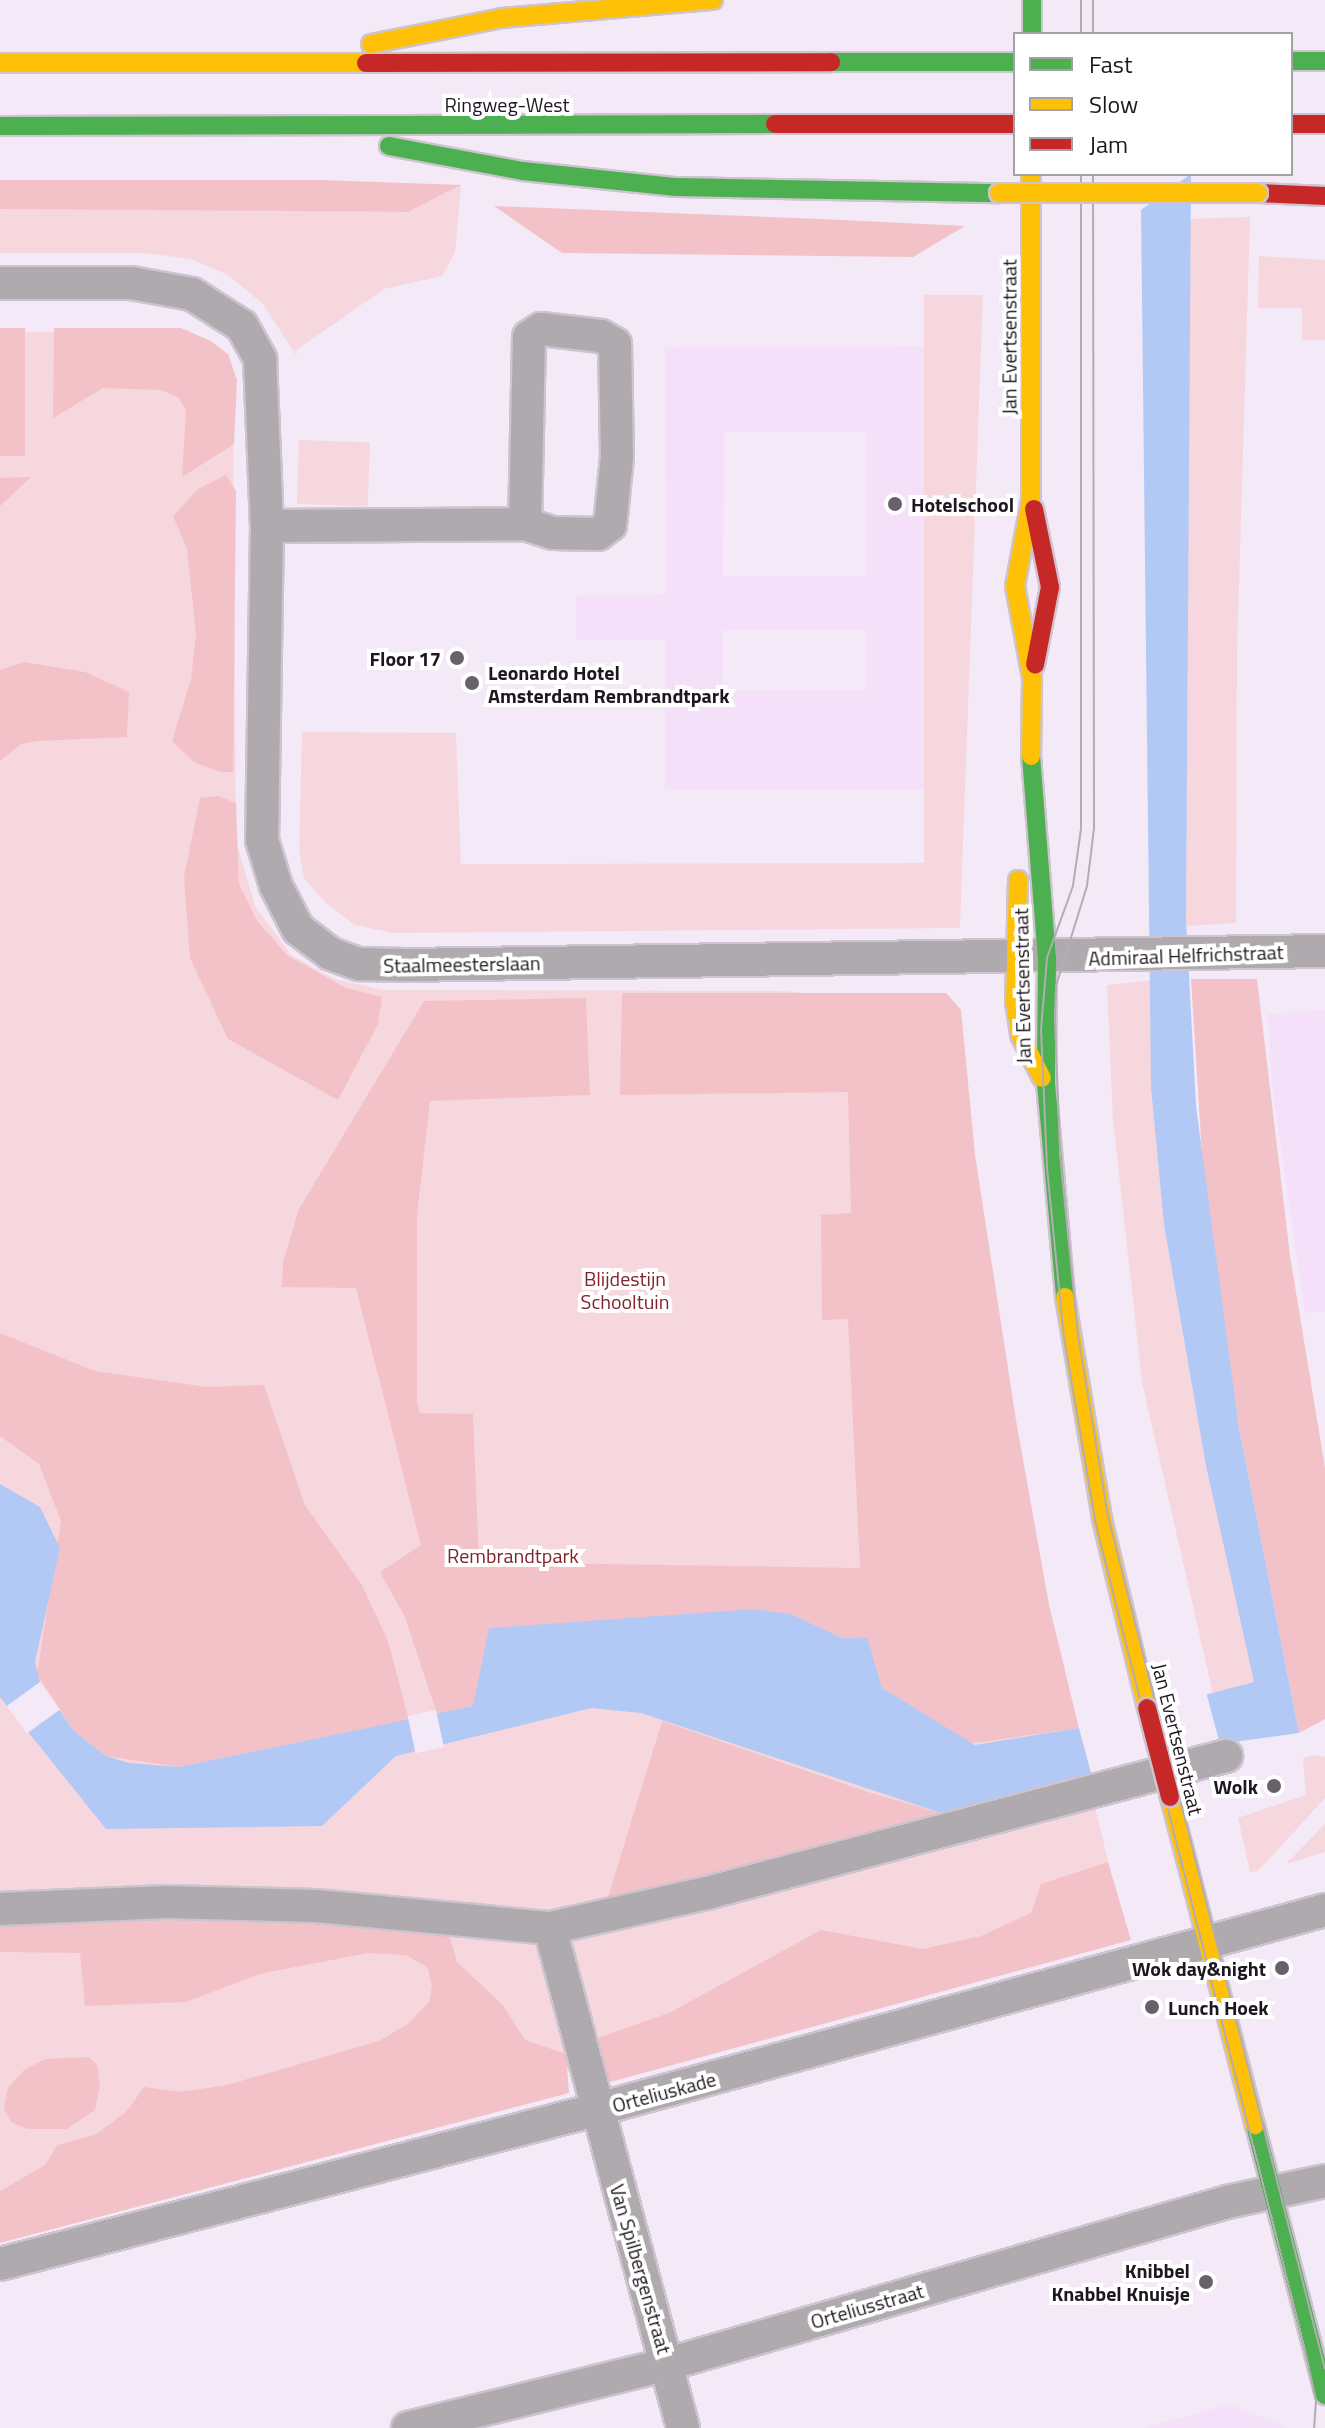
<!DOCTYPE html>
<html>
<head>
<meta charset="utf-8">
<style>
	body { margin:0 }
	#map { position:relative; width:1325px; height:2428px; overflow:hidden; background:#f4e9f7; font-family:"Titillium Web",sans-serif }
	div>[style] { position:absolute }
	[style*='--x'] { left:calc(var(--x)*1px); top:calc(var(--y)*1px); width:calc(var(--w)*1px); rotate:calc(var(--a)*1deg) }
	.built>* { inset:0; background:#f4e0f9 }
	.green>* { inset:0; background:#f6d7dd; transform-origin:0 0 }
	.forest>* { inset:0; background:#f3c2c8; transform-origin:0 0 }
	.water>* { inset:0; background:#b2c9f6 }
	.pier>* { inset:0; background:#f4e9f7; transform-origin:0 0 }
	.roads { filter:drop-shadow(2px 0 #cdc4cf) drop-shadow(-2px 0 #cdc4cf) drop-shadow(0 2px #cdc4cf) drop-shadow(0 -2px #cdc4cf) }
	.street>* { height:32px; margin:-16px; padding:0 16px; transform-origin:16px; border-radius:16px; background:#afaaae }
	.fast>* { height:18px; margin:-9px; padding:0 9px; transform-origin:9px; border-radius:9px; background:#4caf50 }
	.slow>* { height:18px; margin:-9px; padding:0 9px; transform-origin:9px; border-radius:9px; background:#ffc107 }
	.jam>* { height:18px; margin:-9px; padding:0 9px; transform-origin:9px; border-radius:9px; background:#c62828 }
	.tram>* { height:2px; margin:-1px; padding:0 1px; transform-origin:1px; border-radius:1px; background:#b3adb2 }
	.bridges { filter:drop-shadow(2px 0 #cdc4cf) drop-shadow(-2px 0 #cdc4cf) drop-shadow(0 2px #cdc4cf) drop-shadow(0 -2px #cdc4cf) }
	.slow-bridge>* { height:18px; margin:-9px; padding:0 9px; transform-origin:9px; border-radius:9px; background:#ffc107 }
	.jam-bridge>* { height:18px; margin:-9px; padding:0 9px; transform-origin:9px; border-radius:9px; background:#c62828 }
	.dots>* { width:22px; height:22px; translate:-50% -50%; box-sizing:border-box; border:4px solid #fff; border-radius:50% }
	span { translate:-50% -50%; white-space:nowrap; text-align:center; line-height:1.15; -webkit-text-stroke:8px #fff; paint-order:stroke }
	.street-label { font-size:20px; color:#1e1720 }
	.poi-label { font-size:20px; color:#1e1720; font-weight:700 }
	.left { translate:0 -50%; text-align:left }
	.right { translate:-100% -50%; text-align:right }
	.park-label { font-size:20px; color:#7f242a }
	.legend { position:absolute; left:1013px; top:32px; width:280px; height:144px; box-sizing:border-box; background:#fff; border:2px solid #a5a2a6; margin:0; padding:10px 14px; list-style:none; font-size:24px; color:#1e1720 }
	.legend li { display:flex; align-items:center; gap:16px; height:40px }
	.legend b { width:40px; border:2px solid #a5a2a6 }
</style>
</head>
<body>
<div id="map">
	<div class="built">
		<i style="clip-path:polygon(evenodd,924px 347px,925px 789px,665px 789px,665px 640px,576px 640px,576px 596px,666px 595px,665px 348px,924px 347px,724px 432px,866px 432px,866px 576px,723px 576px,724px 432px,924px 347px,723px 630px,866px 630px,866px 690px,723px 691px,723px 630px)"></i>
		<i style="clip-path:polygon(1325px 1010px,1325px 1311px,1305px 1313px,1272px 1085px,1268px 1014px)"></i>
		<i style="clip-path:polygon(1230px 2404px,1288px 2428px,1145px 2428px)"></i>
	</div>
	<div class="green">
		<i style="clip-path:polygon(461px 185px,455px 253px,442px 276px,384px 289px,295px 351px,298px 358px,263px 304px,228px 275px,191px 259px,144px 253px,0 253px,0 209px,408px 212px)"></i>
		<i style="clip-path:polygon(1250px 217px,1237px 652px,1236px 923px,1186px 926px,1190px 219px)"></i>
		<i style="clip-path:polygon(1259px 256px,1325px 260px,1325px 340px,1302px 340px,1302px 308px,1258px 308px)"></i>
		<i style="clip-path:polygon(924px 295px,983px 295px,960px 928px,394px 933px,355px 925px,326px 903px,304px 878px,299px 851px,302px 732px,456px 733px,461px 864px,924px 863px)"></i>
		<i style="clip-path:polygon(0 332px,181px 332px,233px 399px,236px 841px,255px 906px,291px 955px,334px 979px,384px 990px,782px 991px,959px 1007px,986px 1257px,1028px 1531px,1127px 1939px,819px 2005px,0 2220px)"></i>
		<i style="left:299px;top:440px;width:71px;height:64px;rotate:2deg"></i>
		<i style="clip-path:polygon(1153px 980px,1151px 1088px,1164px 1225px,1206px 1466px,1255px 1682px,1213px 1694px,1142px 1382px,1113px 1120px,1107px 985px)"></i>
		<i style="clip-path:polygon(1316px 1755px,1325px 1757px,1325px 1798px,1258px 1871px,1250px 1872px,1238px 1818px,1306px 1795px,1303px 1758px)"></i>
		<i style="clip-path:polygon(1325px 1824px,1325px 1852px,1286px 1864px)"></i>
	</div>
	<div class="forest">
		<i style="clip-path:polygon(0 180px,321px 180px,461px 185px,408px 212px,0 209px)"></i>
		<i style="clip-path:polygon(494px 206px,821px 219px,965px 226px,913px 257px,562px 253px)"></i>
		<i style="left:0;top:328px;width:25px;height:128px"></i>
		<i style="clip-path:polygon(54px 328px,181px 328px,211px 341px,228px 354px,237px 380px,234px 444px,182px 477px,186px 411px,179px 398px,161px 390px,103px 388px,53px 418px)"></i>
		<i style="clip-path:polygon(226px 475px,236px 491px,233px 772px,220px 772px,194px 762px,172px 741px,191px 679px,196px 635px,187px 549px,173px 516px,198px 489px)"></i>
		<i style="clip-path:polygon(31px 477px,0 506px,0 478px)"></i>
		<i style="clip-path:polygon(24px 662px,85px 672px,129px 692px,127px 737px,38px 741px,21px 744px,0 761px,0 670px)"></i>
		<i style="clip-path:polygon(218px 796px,236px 803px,239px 884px,257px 921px,288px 956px,346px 988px,382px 997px,378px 1024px,338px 1100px,228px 1039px,190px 958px,184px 877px,200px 798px)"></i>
		<i style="clip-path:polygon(1191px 979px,1257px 979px,1290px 1256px,1325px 1468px,1325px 1719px,1299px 1733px,1239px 1428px,1204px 1185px)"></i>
		<i style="clip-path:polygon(622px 993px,946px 993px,961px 1010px,975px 1155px,1016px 1420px,1049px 1605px,1079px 1728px,967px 1744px,882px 1688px,866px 1637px,842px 1638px,791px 1614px,755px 1609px,716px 1613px,476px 1701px,473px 1706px,437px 1714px,405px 1617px,380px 1572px,421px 1545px,356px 1288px,282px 1287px,283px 1262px,299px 1209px,424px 1001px,586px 998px,590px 1095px,430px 1101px,417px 1215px,417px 1404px,420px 1413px,473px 1414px,479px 1562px,860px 1568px,848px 1319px,822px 1320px,821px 1215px,851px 1213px,848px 1092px,620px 1095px)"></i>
		<i style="clip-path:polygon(0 1333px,95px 1371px,207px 1387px,264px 1385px,305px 1505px,362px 1585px,388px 1641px,409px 1720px,179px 1767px,106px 1756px,74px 1731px,37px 1674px,61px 1521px,39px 1464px,0 1436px)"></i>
		<i style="clip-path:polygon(662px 1721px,868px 1792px,947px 1815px,606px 1904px)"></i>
		<i style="clip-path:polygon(1108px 1862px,1131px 1940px,592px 2087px,583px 2043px,669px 2013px,821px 1930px,923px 1949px,981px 1936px,1031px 1913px,1041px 1884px)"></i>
		<i style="clip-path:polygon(289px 1916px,449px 1934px,457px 1962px,503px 2005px,525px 2040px,566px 2054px,569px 2093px,0 2243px,0 2191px,45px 2165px,57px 2145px,95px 2135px,127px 2111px,144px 2087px,179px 2092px,227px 2085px,379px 2041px,408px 2024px,429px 2002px,432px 1986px,428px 1968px,406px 1955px,368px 1953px,259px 1974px,186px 2002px,85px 2006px,80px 1953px,0 1952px,0 1921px)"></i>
		<i style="clip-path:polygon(89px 2057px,97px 2065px,100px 2085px,95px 2110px,67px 2129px,27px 2129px,11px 2122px,4px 2108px,8px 2088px,24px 2070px,45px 2059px)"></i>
	</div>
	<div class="water">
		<i style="clip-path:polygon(1191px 174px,1186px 920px,1196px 1106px,1239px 1428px,1299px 1733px,1234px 1742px,947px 1815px,641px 1713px,591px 1708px,396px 1756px,322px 1826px,106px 1829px,0 1697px,0 1484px,40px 1507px,60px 1548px,35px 1662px,40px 1682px,74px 1731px,106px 1756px,129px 1763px,179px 1767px,473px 1706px,489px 1628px,755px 1609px,791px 1614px,842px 1638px,867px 1637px,882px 1688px,975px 1745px,1079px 1728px,1254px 1682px,1206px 1466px,1164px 1225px,1151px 1088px,1141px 210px)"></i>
	</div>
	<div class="pier">
		<i style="left:1150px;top:0;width:46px;height:34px"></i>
		<i style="left:40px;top:1682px;width:34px;height:41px;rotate:54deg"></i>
		<i style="left:1206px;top:1692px;width:59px;height:132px;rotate:75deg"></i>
		<i style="left:436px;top:1710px;width:38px;height:29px;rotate:78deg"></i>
	</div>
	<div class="roads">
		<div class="street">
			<i style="--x:0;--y:283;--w:131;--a:0"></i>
			<i style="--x:131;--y:283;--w:62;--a:10.2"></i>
			<i style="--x:192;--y:294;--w:59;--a:32.6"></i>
			<i style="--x:242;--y:326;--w:38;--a:61"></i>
			<i style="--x:260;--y:359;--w:167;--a:87.6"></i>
			<i style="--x:267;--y:526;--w:314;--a:90.9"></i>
			<i style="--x:262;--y:840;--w:48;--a:73.1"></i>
			<i style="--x:276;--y:886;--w:48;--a:62.9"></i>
			<i style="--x:298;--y:929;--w:41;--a:37.1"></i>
			<i style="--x:331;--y:954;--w:30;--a:20"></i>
			<i style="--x:359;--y:964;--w:46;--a:1.2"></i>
			<i style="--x:405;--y:965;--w:920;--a:-0.87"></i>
			<i style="--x:267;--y:526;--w:258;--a:-0.4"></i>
			<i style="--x:525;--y:524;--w:28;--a:18"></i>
			<i style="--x:552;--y:533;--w:46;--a:1.2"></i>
			<i style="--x:598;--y:534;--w:15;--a:-37"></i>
			<i style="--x:610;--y:525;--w:68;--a:-84.1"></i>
			<i style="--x:617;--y:457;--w:113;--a:-91"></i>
			<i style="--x:615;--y:344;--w:16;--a:-150"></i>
			<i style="--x:601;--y:336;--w:60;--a:-173.3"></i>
			<i style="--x:541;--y:329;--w:14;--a:146"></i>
			<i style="--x:529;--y:337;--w:187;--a:91.2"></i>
			<i style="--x:0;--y:1909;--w:167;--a:-2.4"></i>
			<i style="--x:167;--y:1902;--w:149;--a:1.5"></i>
			<i style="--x:316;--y:1906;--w:235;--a:5.4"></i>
			<i style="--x:550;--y:1928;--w:161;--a:-12.6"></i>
			<i style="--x:707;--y:1893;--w:537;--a:-14.79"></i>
			<i style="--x:550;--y:1928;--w:517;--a:75.1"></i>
			<i style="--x:0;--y:2264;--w:615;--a:-14.51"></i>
			<i style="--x:595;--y:2110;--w:757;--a:-15.32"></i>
			<i style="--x:408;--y:2428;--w:268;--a:-13.8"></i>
			<i style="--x:668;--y:2364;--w:582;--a:-16.16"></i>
			<i style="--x:1227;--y:2202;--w:100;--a:-12.1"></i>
		</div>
		<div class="fast">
			<i style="--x:1032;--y:0;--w:34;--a:90"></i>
			<i style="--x:1291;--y:61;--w:34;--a:0"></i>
			<i style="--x:831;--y:62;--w:184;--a:0"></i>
			<i style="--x:0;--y:126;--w:775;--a:-0.15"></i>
			<i style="--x:389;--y:146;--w:136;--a:10.6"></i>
			<i style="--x:523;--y:171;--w:154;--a:6"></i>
			<i style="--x:676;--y:187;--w:323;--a:1.1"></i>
			<i style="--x:1031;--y:756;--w:203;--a:85.5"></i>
			<i style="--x:1047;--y:958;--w:125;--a:90.5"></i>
			<i style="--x:1046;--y:1083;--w:215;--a:84.9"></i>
			<i style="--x:1255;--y:2125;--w:279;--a:75.5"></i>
		</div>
		<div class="slow">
			<i style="--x:371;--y:44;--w:134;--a:-11.2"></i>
			<i style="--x:502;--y:18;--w:212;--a:-4.9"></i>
			<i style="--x:0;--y:63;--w:366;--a:0"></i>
			<i style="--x:1031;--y:174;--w:326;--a:90"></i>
			<i style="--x:1031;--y:500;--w:87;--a:100.5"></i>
			<i style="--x:1015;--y:586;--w:94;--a:79.5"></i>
			<i style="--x:1032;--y:678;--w:78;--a:90.7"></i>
			<i style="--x:1018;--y:880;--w:122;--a:91.4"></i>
			<i style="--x:1015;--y:1002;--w:33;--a:81"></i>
			<i style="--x:1020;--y:1035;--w:48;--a:62.9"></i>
			<i style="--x:1065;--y:1297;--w:225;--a:80.5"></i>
			<i style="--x:1102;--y:1519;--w:194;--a:76.6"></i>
			<i style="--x:1170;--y:1797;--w:339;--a:75.5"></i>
		</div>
		<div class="jam">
			<i style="--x:366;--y:63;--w:465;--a:-0.1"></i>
			<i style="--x:775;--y:124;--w:240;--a:0"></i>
			<i style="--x:1291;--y:124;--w:34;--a:0"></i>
			<i style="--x:1258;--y:193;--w:67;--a:2.6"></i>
			<i style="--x:1034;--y:509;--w:80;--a:78.4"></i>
			<i style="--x:1050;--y:587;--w:79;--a:100.9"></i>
		</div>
	</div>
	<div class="tram">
		<i style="--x:1081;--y:0;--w:34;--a:90"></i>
		<i style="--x:1093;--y:0;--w:34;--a:90"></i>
		<i style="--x:1081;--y:174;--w:655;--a:90"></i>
		<i style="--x:1081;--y:829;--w:58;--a:98"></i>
		<i style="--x:1073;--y:886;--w:77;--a:109.9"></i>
		<i style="--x:1047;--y:958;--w:71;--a:94.8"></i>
		<i style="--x:1041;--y:1029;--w:139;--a:87.5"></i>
		<i style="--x:1047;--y:1168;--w:171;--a:84.3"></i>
		<i style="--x:1064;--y:1338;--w:190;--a:80.3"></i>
		<i style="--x:1096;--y:1525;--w:851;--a:75.78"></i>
		<i style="--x:1305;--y:2350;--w:52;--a:77.8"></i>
		<i style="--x:1316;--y:2401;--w:27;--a:94"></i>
		<i style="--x:1093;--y:174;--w:654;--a:89.91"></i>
		<i style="--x:1094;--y:828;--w:58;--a:96.9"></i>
		<i style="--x:1087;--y:886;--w:105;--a:107.2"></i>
		<i style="--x:1056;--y:986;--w:35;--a:92"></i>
		<i style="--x:1055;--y:1021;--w:133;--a:87.8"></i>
		<i style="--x:1060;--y:1154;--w:182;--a:84.3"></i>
		<i style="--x:1078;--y:1335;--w:183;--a:80.6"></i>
		<i style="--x:1108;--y:1516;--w:880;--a:75.73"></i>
	</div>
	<div class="bridges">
		<div class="slow-bridge">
			<i style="--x:999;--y:193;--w:259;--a:0"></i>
		</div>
		<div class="jam-bridge">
			<i style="--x:1147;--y:1708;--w:92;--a:75.5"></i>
		</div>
	</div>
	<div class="dots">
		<i style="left:895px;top:504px;background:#69606b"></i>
		<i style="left:457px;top:658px;background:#69606b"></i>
		<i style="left:472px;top:683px;background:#69606b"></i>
		<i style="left:1274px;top:1786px;background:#69606b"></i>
		<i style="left:1282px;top:1968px;background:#69606b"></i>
		<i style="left:1152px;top:2007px;background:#69606b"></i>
		<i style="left:1206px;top:2282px;background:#69606b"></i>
	</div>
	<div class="street-label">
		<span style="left:507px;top:104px">Ringweg-West</span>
		<span style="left:1009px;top:337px;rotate:-90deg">Jan Evertsenstraat</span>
		<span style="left:1186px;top:955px;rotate:-2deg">Admiraal Helfrichstraat</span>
		<span style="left:462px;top:964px;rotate:-1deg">Staalmeesterslaan</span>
		<span style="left:1022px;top:986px;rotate:-91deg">Jan Evertsenstraat</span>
		<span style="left:1178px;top:1739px;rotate:76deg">Jan Evertsenstraat</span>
		<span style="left:664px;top:2092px;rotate:-15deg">Orteliuskade</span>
		<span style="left:641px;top:2269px;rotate:74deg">Van Spilbergenstraat</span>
		<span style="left:867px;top:2306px;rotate:-16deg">Orteliusstraat</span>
	</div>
	<div class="poi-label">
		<span class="left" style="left:911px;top:504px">Hotelschool</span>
		<span class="right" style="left:441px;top:658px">Floor 17</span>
		<span class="left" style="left:488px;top:684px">Leonardo Hotel<br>Amsterdam Rembrandtpark</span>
		<span class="right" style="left:1258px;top:1786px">Wolk</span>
		<span class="right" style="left:1266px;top:1968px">Wok day&amp;night</span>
		<span class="left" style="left:1168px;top:2007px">Lunch Hoek</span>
		<span class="right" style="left:1190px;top:2282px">Knibbel<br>Knabbel Knuisje</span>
	</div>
	<div class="park-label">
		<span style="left:625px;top:1290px">Blijdestijn<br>Schooltuin</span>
		<span style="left:513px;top:1555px">Rembrandtpark</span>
	</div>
	<ul class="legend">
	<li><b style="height:10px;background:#4caf50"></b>Fast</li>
	<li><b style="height:10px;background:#ffc107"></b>Slow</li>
	<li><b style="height:10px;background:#c62828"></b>Jam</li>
	</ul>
</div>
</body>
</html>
